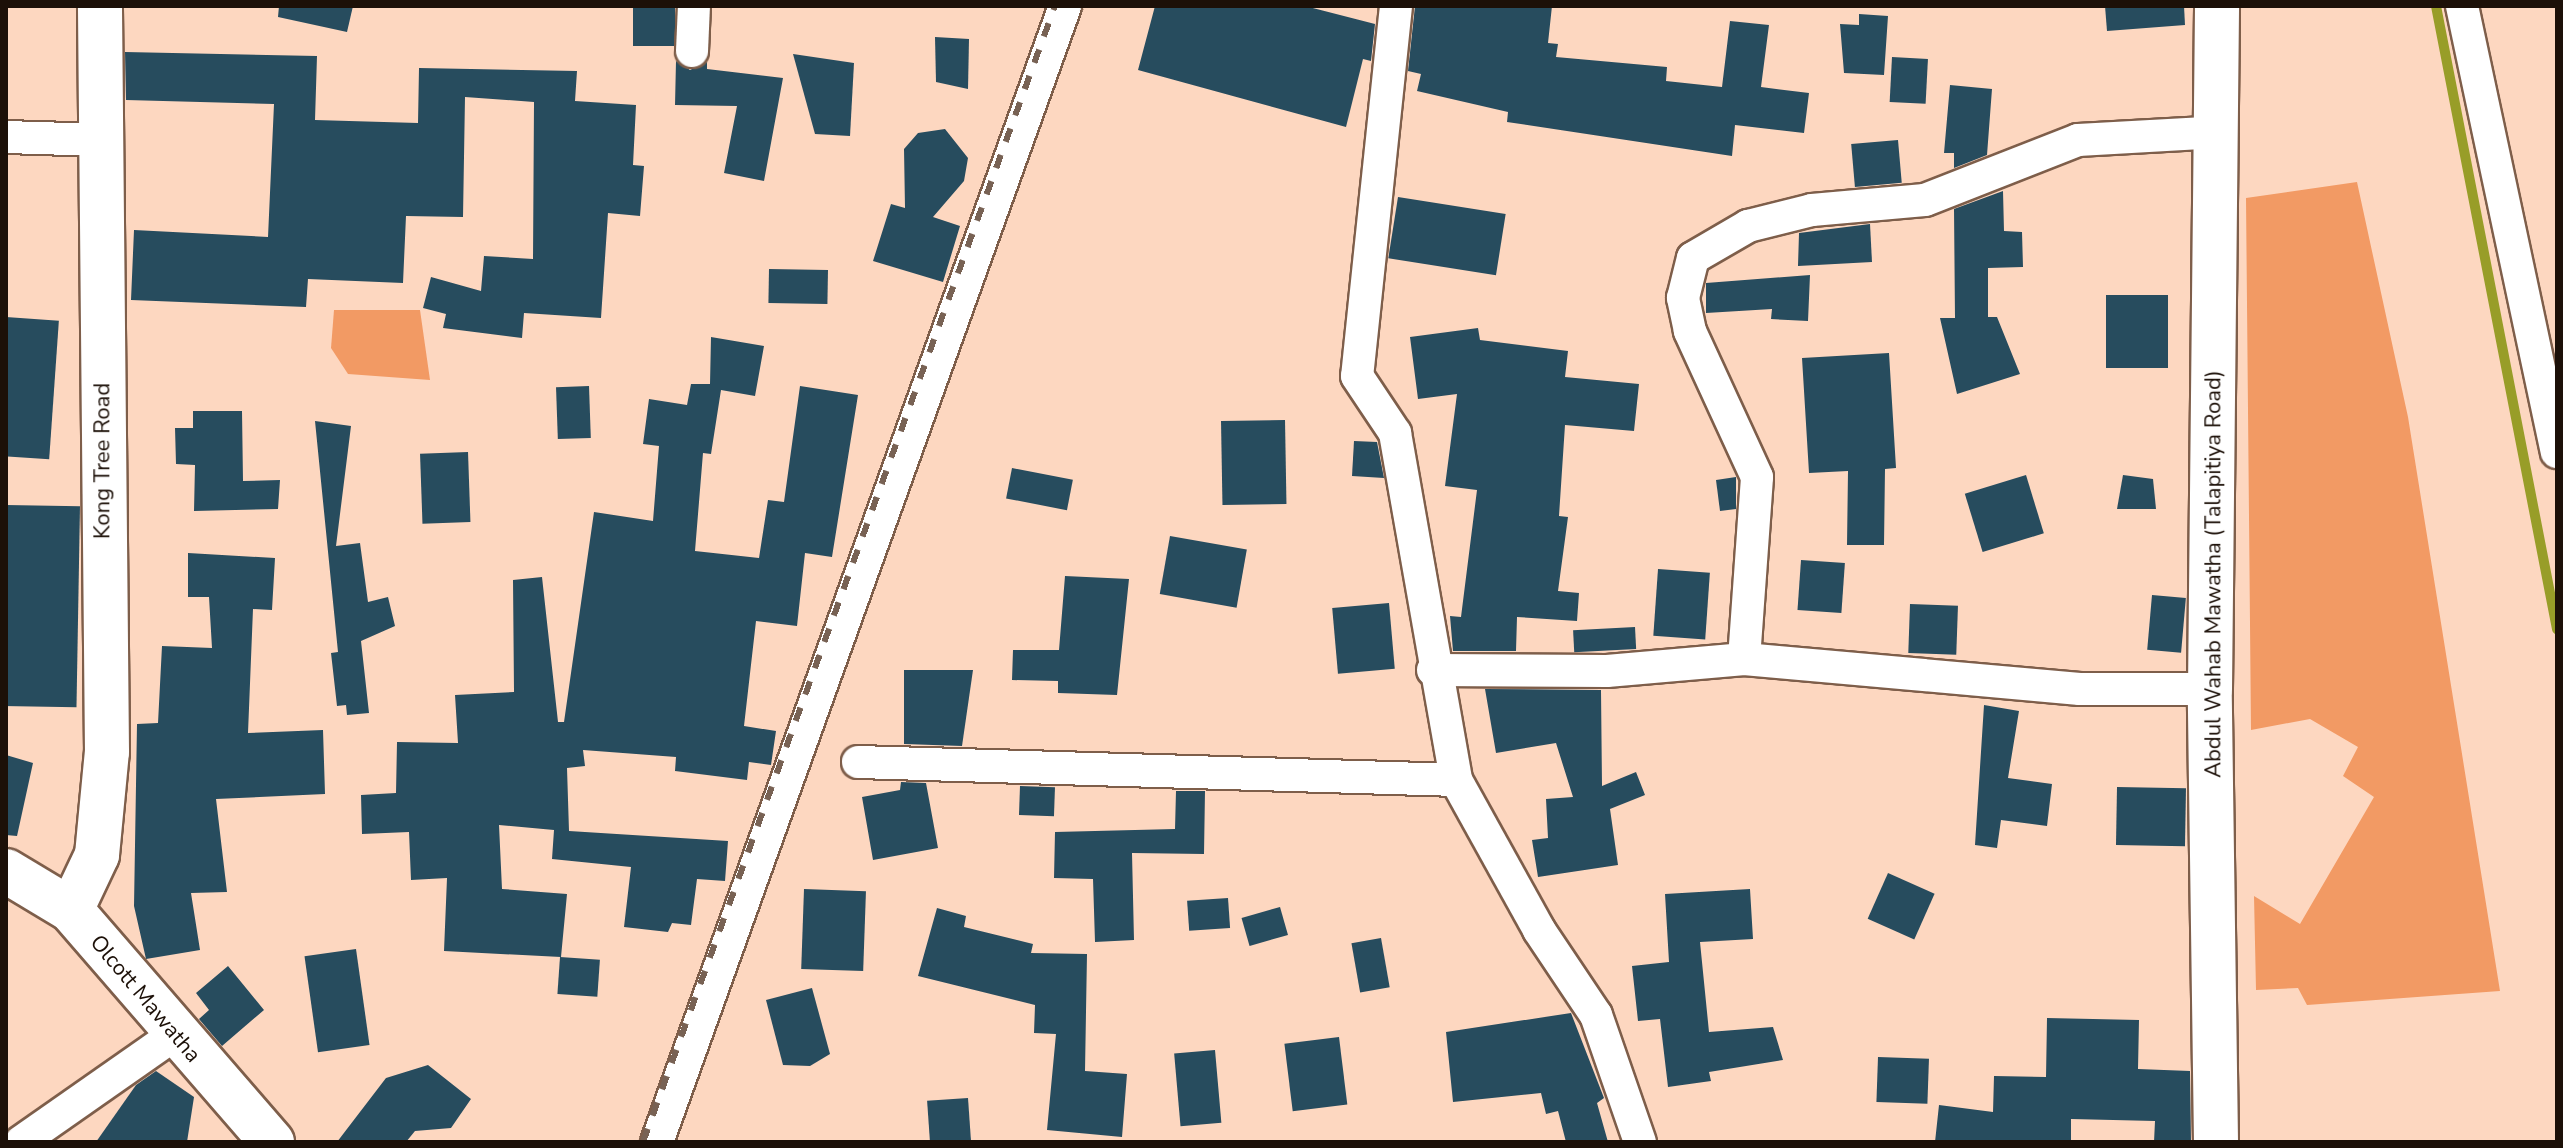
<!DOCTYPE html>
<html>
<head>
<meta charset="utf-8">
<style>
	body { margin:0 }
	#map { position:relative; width:2563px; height:1148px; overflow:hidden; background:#fdd7c0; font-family:"Nunito Sans",sans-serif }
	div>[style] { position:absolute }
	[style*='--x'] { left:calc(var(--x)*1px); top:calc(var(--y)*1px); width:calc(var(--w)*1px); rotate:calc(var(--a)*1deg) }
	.green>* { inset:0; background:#f29a64 }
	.stream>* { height:10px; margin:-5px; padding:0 5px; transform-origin:5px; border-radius:5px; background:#989d28 }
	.building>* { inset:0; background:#274c5e; transform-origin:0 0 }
	.roads { filter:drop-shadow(2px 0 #7e5e4a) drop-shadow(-2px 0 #7e5e4a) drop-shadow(0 2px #7e5e4a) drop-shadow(0 -2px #7e5e4a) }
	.street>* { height:32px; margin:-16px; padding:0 16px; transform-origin:16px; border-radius:16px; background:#fff }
	.primary>* { height:44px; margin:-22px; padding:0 22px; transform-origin:22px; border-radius:22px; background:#fff }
	.rail>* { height:6px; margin-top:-3px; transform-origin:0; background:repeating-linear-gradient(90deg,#786254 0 14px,transparent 0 28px) }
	span { translate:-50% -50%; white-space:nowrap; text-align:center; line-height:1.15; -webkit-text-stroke:8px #fff; paint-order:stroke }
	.street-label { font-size:22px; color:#1c1008 }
	.frame { position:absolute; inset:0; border:8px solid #1c1008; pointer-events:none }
</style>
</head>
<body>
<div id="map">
	<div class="green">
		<i style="clip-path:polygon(2357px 182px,2408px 417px,2500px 991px,2307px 1005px,2298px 988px,2256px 990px,2254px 896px,2300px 924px,2374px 797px,2343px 776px,2358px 747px,2310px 719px,2251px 730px,2246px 198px)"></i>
		<i style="clip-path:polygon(334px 310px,420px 310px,430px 380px,348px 374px,331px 348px)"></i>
	</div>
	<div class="stream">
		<i style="--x:2436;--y:6;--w:635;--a:79.01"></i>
	</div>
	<div class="building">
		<i style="clip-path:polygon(279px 6px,353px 6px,347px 32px,278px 17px)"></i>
		<i style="left:633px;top:6px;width:42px;height:40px"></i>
		<i style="clip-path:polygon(1155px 6px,1305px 6px,1375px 24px,1371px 61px,1363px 59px,1346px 127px,1138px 70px)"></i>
		<i style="clip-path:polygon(1415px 6px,1552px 6px,1548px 43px,1558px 44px,1556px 57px,1667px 67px,1666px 81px,1722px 87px,1730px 21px,1769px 25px,1761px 87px,1809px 93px,1804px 133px,1735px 125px,1732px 156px,1507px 122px,1508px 112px,1417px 91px,1421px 74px,1408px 71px)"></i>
		<i style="clip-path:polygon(2105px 6px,2184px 6px,2185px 25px,2107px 31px)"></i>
		<i style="clip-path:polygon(1859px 14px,1888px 16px,1884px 75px,1844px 73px,1840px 24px,1859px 25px)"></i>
		<i style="clip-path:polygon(935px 37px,969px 39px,968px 89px,936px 82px)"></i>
		<i style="clip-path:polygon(125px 52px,317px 56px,315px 120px,418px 123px,419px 68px,577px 71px,575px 101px,636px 105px,633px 165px,644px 166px,640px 216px,608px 213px,601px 318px,524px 313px,522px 338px,443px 328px,446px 314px,423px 308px,431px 277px,481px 291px,484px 256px,533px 259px,534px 102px,465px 97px,463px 217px,406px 216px,403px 283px,308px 279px,306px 307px,131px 300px,134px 230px,268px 237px,274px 104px,126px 100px)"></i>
		<i style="clip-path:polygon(793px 54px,854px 63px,850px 136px,815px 134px)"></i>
		<i style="left:1892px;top:57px;width:36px;height:45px;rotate:3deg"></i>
		<i style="clip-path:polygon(676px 61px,690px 70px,707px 62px,707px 69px,783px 78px,764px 181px,724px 173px,737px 106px,675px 105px)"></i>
		<i style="clip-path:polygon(1950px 85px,1992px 89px,1987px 155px,1954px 168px,1954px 153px,1944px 153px)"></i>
		<i style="clip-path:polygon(945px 129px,968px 158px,964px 181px,933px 217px,960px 226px,943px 282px,873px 261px,891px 204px,905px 208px,904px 149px,918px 133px)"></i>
		<i style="left:1898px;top:140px;width:43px;height:47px;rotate:85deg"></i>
		<i style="clip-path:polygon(2003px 191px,2004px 231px,2022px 232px,2023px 267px,1988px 268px,1988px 317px,1997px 317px,2020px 374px,1957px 394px,1940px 318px,1955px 318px,1954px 209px)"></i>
		<i style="left:1398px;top:197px;width:109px;height:62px;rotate:9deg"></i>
		<i style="clip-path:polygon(1870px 224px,1872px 262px,1798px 266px,1799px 233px)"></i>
		<i style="left:769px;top:269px;width:59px;height:34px;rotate:1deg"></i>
		<i style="clip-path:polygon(1810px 275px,1808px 321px,1771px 319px,1772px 309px,1706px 313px,1706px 283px)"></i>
		<i style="left:2106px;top:295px;width:62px;height:73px"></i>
		<i style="left:6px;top:317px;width:53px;height:139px;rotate:4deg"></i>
		<i style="clip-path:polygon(1478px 328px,1480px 340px,1568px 351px,1565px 377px,1639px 384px,1634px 431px,1565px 425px,1559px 516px,1568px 517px,1558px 591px,1579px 593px,1577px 621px,1517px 617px,1516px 651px,1453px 651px,1450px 616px,1461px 617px,1477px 490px,1445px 486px,1457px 394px,1418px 399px,1410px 337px)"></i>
		<i style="clip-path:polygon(711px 337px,764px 346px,755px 396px,721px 390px,711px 454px,703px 453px,695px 551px,759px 558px,768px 500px,784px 502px,800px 386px,858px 395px,832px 557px,805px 553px,797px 626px,756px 621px,744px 726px,776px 731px,771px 765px,749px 762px,747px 780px,675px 771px,676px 757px,583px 750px,585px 766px,567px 768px,569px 831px,728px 841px,725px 881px,697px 879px,691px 925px,672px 923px,668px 932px,624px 927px,631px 867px,552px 859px,554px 830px,499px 825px,502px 889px,567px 894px,561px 957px,444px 951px,447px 878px,411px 880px,409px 832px,362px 834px,361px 795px,396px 793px,397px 742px,458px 743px,455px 695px,514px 692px,513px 580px,542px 577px,558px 722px,564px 722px,594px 512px,653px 521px,659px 446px,643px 444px,649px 399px,687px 405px,691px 384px,710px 384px)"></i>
		<i style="clip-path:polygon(1889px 353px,1896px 468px,1885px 469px,1884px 545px,1847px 545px,1848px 471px,1809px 473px,1802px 358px)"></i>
		<i style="left:589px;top:386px;width:52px;height:33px;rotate:88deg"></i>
		<i style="clip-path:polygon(193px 411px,242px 411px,243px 481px,280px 480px,278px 509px,194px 511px,195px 465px,176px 464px,175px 428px,193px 428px)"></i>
		<i style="left:1285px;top:420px;width:84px;height:64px;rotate:89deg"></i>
		<i style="clip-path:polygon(315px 421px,351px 426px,336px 546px,360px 543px,368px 602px,388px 597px,395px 626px,361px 641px,369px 713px,347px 715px,346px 705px,337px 706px,331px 653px,338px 652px)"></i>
		<i style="clip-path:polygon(1354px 441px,1377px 442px,1384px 478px,1352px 476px)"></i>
		<i style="left:468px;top:452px;width:70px;height:48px;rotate:88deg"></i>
		<i style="left:1012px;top:468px;width:62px;height:31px;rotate:11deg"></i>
		<i style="left:2026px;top:475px;width:61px;height:64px;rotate:73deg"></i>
		<i style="clip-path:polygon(2123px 475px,2153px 479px,2156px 509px,2117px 509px)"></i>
		<i style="clip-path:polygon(1736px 477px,1736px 509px,1720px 511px,1716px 480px)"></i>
		<i style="left:6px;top:505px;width:74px;height:201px;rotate:1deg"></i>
		<i style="left:1170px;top:536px;width:78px;height:59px;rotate:10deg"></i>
		<i style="clip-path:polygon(188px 553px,275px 558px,272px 610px,253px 609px,248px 733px,323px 730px,325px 794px,216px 799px,227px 892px,191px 893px,200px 950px,146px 959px,134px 906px,137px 724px,158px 723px,162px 646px,212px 648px,209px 597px,188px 597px)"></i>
		<i style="left:1801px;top:560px;width:44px;height:50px;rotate:4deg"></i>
		<i style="left:1658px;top:569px;width:52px;height:67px;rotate:4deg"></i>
		<i style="clip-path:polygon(1065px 576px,1129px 579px,1117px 695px,1058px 693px,1058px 681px,1012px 680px,1013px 650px,1059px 650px)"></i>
		<i style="left:2152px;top:595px;width:34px;height:55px;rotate:5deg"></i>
		<i style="left:1389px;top:603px;width:66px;height:57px;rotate:85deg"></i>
		<i style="left:1910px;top:604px;width:48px;height:49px;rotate:2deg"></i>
		<i style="left:1635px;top:627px;width:22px;height:62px;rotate:87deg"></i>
		<i style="clip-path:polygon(904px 670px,973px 670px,962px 746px,904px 744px)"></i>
		<i style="clip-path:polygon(1485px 689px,1601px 690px,1602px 786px,1636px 772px,1645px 795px,1610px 809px,1618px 865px,1538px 877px,1532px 840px,1548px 838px,1546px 799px,1573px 797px,1556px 743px,1496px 753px)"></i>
		<i style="clip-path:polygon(1984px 705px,2019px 711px,2008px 778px,2052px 784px,2047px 826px,2001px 820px,1997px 848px,1975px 845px)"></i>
		<i style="clip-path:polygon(6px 755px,33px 763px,17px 836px,6px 835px)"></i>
		<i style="clip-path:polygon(901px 782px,926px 783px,938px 848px,873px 860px,862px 797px,900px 790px)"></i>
		<i style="left:1020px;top:786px;width:35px;height:29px;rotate:2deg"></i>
		<i style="left:2117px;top:787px;width:69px;height:58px;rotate:1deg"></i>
		<i style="clip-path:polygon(1176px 791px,1205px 791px,1204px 854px,1132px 853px,1134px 940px,1095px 942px,1093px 879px,1054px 878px,1055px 832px,1175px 829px)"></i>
		<i style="left:1888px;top:873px;width:51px;height:50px;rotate:24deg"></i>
		<i style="left:804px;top:889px;width:62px;height:80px;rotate:2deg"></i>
		<i style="clip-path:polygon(1750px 889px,1753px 939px,1700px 942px,1709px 1032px,1773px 1027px,1783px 1060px,1709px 1072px,1711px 1081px,1668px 1087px,1660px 1019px,1638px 1021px,1632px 966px,1669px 962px,1665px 894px)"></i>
		<i style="left:1228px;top:898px;width:30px;height:41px;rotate:86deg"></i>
		<i style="left:1280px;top:907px;width:29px;height:40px;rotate:74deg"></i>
		<i style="clip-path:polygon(937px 908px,966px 916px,964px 927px,1033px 944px,1031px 953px,1087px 954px,1085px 1071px,1127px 1074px,1122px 1137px,1047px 1130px,1056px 1034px,1034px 1033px,1035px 1005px,918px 976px)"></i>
		<i style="left:1381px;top:938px;width:50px;height:30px;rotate:80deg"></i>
		<i style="left:356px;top:949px;width:97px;height:52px;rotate:82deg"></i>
		<i style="left:560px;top:957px;width:40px;height:37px;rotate:4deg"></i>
		<i style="clip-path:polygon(228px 966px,264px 1010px,222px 1046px,199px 1019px,209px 1010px,196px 993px)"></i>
		<i style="clip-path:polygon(812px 988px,830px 1054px,810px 1066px,783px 1065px,766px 1000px)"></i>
		<i style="clip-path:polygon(1571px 1013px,1604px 1098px,1597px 1103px,1608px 1142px,1566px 1142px,1558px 1111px,1546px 1114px,1541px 1093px,1453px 1102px,1446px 1032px)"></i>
		<i style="clip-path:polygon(2047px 1018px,2139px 1020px,2138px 1069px,2190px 1071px,2191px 1142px,2154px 1142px,2155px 1121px,2071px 1119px,2071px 1142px,1935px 1142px,1939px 1105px,1993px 1112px,1994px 1076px,2046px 1077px)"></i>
		<i style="left:1339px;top:1037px;width:68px;height:55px;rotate:83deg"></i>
		<i style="left:1215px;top:1050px;width:73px;height:41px;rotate:85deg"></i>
		<i style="left:1878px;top:1057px;width:51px;height:45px;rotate:2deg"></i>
		<i style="clip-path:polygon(428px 1065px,471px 1099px,451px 1128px,415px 1131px,406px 1142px,337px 1142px,386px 1078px)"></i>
		<i style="clip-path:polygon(156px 1071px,194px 1097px,187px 1142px,96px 1142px,136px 1085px)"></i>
		<i style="left:968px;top:1098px;width:44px;height:41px;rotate:86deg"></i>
	</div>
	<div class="roads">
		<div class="street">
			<i style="--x:1396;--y:6;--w:372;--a:96"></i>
			<i style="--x:1357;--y:376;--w:69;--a:56.3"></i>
			<i style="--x:1395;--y:433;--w:352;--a:80"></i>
			<i style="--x:1456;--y:780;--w:171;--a:61"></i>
			<i style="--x:1539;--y:930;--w:102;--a:56.2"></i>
			<i style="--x:1596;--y:1015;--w:134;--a:70.9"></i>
			<i style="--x:2462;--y:6;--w:456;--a:78"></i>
			<i style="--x:692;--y:51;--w:45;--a:-87.5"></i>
			<i style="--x:6;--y:137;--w:95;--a:1.8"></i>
			<i style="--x:1744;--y:659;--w:182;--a:-85.9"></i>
			<i style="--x:1757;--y:477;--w:161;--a:-114.7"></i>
			<i style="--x:1690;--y:331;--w:34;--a:-102"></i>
			<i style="--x:1683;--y:298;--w:41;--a:-76"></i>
			<i style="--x:1693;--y:258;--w:64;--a:-30.2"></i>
			<i style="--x:1748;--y:226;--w:66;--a:-14"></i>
			<i style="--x:1812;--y:210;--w:113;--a:-5.1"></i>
			<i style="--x:1925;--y:200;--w:164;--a:-21.4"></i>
			<i style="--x:2078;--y:140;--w:141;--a:-3.2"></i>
			<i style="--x:1433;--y:670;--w:174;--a:0.3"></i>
			<i style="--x:1607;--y:671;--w:138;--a:-5"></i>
			<i style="--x:1744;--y:659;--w:337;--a:5.1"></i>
			<i style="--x:2080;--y:689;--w:130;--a:0"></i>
			<i style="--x:858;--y:762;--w:598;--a:1.72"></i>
			<i style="--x:21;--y:1142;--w:187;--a:-35"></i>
			<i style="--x:657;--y:1142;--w:1207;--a:-70.24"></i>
		</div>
		<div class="primary">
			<i style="--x:6;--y:871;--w:76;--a:31"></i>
			<i style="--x:71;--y:910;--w:307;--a:49.1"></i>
			<i style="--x:71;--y:910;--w:61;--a:-64.7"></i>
			<i style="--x:97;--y:855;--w:103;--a:-84.5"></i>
			<i style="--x:107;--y:752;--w:746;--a:-90.54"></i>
			<i style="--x:2216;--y:1142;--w:453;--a:-90.8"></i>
			<i style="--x:2210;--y:689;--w:683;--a:-89.41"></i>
		</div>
	</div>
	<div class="rail">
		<i style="--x:643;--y:1142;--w:1208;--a:-70.07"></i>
	</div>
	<div class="street-label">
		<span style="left:103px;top:461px;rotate:-90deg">Kong Tree Road</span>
		<span style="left:2214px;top:574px;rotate:-90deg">Abdul Wahab Mawatha (Talapitiya Road)</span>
		<span style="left:145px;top:999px;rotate:50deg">Olcott Mawatha</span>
	</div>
	<div class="frame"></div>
</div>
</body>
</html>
